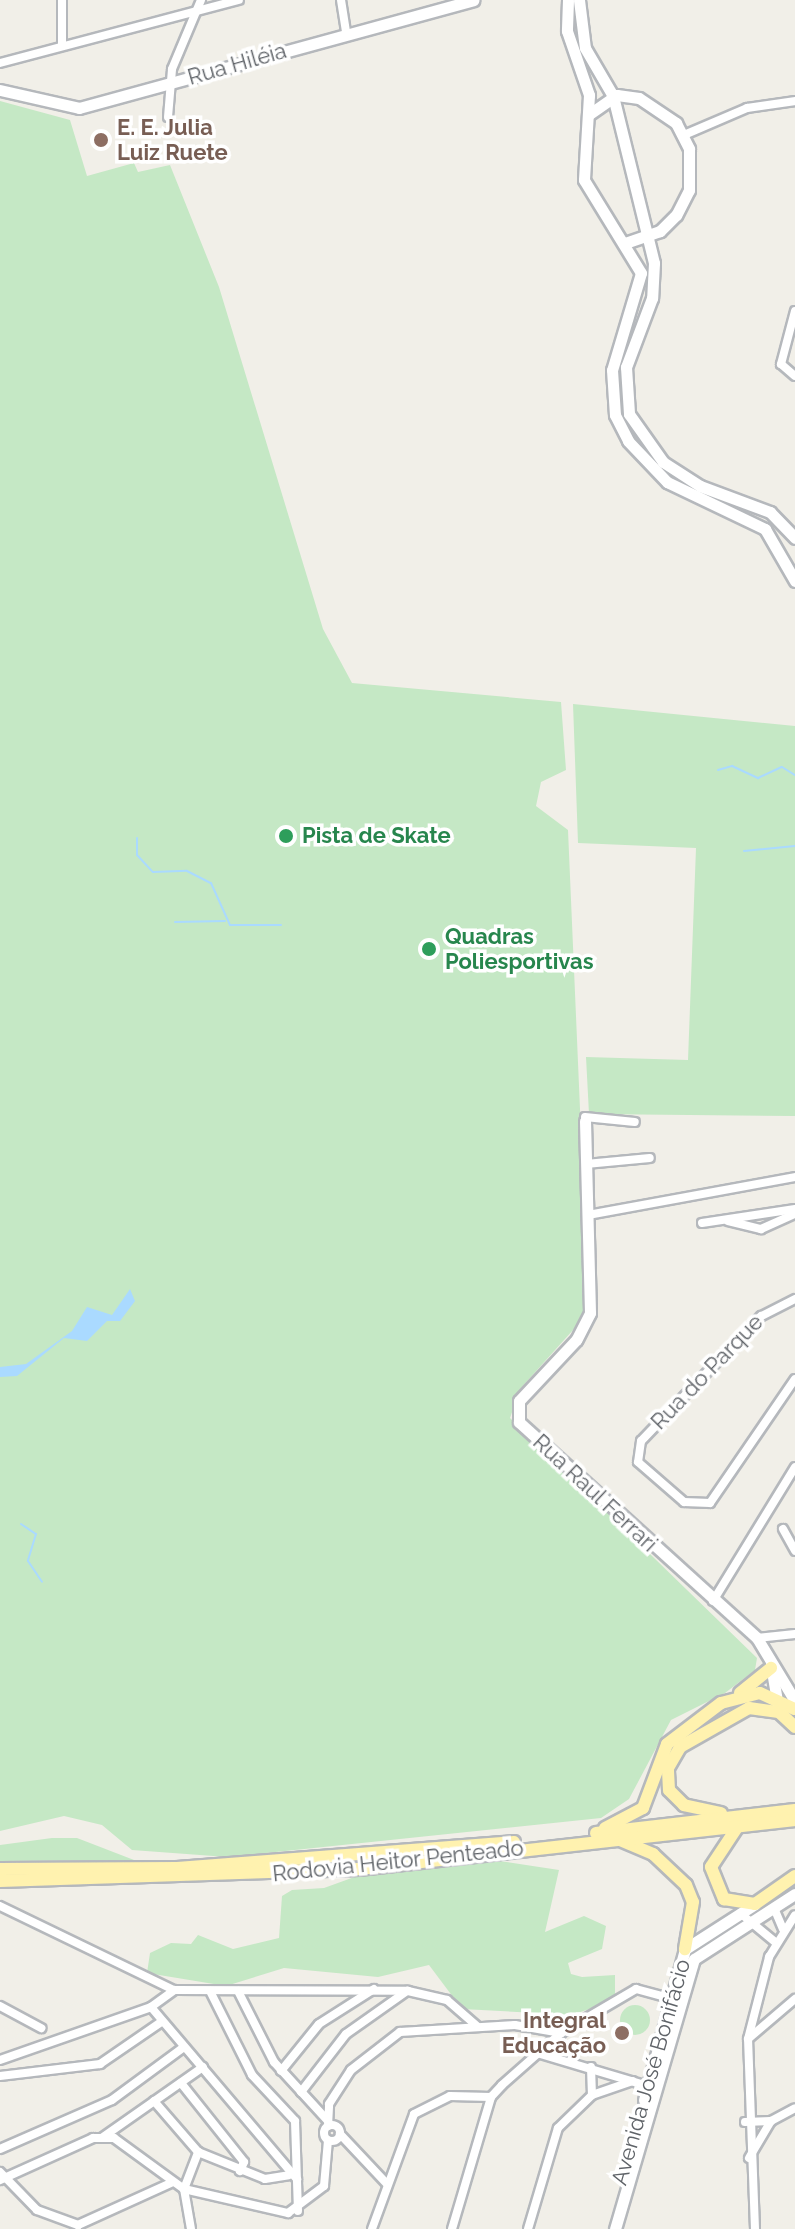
<!DOCTYPE html>
<html>
<head>
<meta charset="utf-8">
<style>
	body { margin:0 }
	#map { position:relative; width:795px; height:2229px; overflow:hidden; background:#f1efe8; font-family:Raleway,sans-serif }
	div>[style] { position:absolute }
	[style*='--x'] { left:calc(var(--x)*1px); top:calc(var(--y)*1px); width:calc(var(--w)*1px); rotate:calc(var(--a)*1deg) }
	.green>* { inset:0; background:#c5e8c5 }
	.round { border-radius:50% }
	.water>* { inset:0; background:#aadaff }
	.stream>* { height:2px; margin:-1px; padding:0 1px; transform-origin:1px; border-radius:1px; background:#aadaff }
	.roads { filter:drop-shadow(2px 0 #b5b8bc) drop-shadow(-2px 0 #b5b8bc) drop-shadow(0 2px #b5b8bc) drop-shadow(0 -2px #b5b8bc) }
	.street>* { height:8px; margin:-4px; padding:0 4px; transform-origin:4px; border-radius:4px; background:#fff }
	.street>.ring { margin:-4px; padding:0; box-sizing:content-box; background:none; border:8px solid #fff; border-radius:50% }
	.secondary>* { height:11px; margin:-5.5px; padding:0 5.5px; transform-origin:5.5px; border-radius:5.5px; background:#fff }
	.primary>* { height:12px; margin:-6px; padding:0 6px; transform-origin:6px; border-radius:6px; background:#fff2af }
	.dots>* { width:22px; height:22px; translate:-50% -50%; box-sizing:border-box; border:4px solid #fff; border-radius:50% }
	span { translate:-50% -50%; white-space:nowrap; text-align:center; line-height:1.15; -webkit-text-stroke:7px #fff; paint-order:stroke }
	.street-label { font-size:22px; color:#5f6368 }
	.education-label { font-size:22px; color:#785e54; font-weight:700 }
	.left { translate:0 -50%; text-align:left }
	.right { translate:-100% -50%; text-align:right }
	.leisure-label { font-size:22px; color:#27864d; font-weight:700 }
</style>
</head>
<body>
<div id="map">
	<div class="green">
		<i style="clip-path:polygon(0 101px,70px 120px,87px 176px,134px 163px,138px 172px,170px 165px,219px 287px,323px 629px,352px 683px,561px 702px,566px 770px,541px 782px,536px 806px,568px 830px,588px 1295px,582px 1320px,520px 1389px,510px 1418px,757px 1658px,755px 1670px,725px 1693px,671px 1720px,629px 1799px,601px 1818px,227px 1857px,132px 1850px,102px 1825px,64px 1816px,0 1831px)"></i>
		<i style="clip-path:polygon(573px 704px,795px 726px,795px 1116px,589px 1114px,586px 1057px,688px 1060px,696px 848px,578px 843px)"></i>
		<i style="clip-path:polygon(52px 1838px,77px 1838px,134px 1860px,0 1861px,0 1845px)"></i>
		<i style="clip-path:polygon(486px 1859px,559px 1870px,545px 1932px,584px 1916px,606px 1926px,602px 1949px,568px 1963px,571px 1974px,582px 1977px,615px 1975px,615px 2000px,572px 2015px,462px 2009px,429px 1965px,378px 1977px,284px 1968px,226px 1986px,147px 1973px,150px 1953px,171px 1943px,191px 1944px,198px 1935px,233px 1949px,279px 1938px,282px 1896px,292px 1890px,324px 1888px,396px 1862px,442px 1868px)"></i>
		<i class="round" style="left:620px;top:2005px;width:30px;height:30px"></i>
	</div>
	<div class="water">
		<i style="clip-path:polygon(130px 1289px,135px 1301px,120px 1321px,107px 1321px,87px 1341px,64px 1338px,17px 1376px,0 1377px,0 1367px,26px 1364px,72px 1331px,87px 1307px,112px 1315px)"></i>
	</div>
	<div class="stream">
		<i style="--x:718;--y:770;--w:15;--a:-16"></i>
		<i style="--x:732;--y:766;--w:29;--a:25"></i>
		<i style="--x:758;--y:778;--w:26;--a:-25"></i>
		<i style="--x:782;--y:767;--w:15;--a:32"></i>
		<i style="--x:137;--y:838;--w:17;--a:90"></i>
		<i style="--x:137;--y:855;--w:23;--a:47"></i>
		<i style="--x:153;--y:872;--w:34;--a:-2"></i>
		<i style="--x:187;--y:871;--w:27;--a:27"></i>
		<i style="--x:211;--y:883;--w:46;--a:65.7"></i>
		<i style="--x:230;--y:925;--w:51;--a:0"></i>
		<i style="--x:744;--y:851;--w:51;--a:-5.6"></i>
		<i style="--x:175;--y:922;--w:50;--a:-1.1"></i>
		<i style="--x:21;--y:1524;--w:18;--a:34"></i>
		<i style="--x:36;--y:1534;--w:28;--a:107"></i>
		<i style="--x:28;--y:1561;--w:25;--a:56"></i>
	</div>
	<div class="roads">
		<div class="street">
			<i style="--x:62;--y:0;--w:46;--a:90"></i>
			<i style="--x:341;--y:0;--w:33;--a:81"></i>
			<i style="--x:0;--y:63;--w:247;--a:-14.8"></i>
			<i style="--x:168;--y:117;--w:48;--a:-85.2"></i>
			<i style="--x:172;--y:69;--w:75;--a:-67.2"></i>
			<i style="--x:684;--y:135;--w:69;--a:-23.2"></i>
			<i style="--x:747;--y:108;--w:49;--a:-8.3"></i>
			<i style="--x:795;--y:311;--w:55;--a:104.8"></i>
			<i style="--x:781;--y:364;--w:18;--a:41"></i>
			<i style="--x:585;--y:1117;--w:50;--a:5.7"></i>
			<i style="--x:586;--y:1164;--w:64;--a:-5.4"></i>
			<i style="--x:588;--y:1215;--w:210;--a:-10.4"></i>
			<i style="--x:728;--y:1221;--w:34;--a:14"></i>
			<i style="--x:761;--y:1229;--w:37;--a:-24"></i>
			<i style="--x:702;--y:1223;--w:94;--a:-8.6"></i>
			<i style="--x:795;--y:1299;--w:38;--a:153"></i>
			<i style="--x:761;--y:1316;--w:173;--a:133.8"></i>
			<i style="--x:641;--y:1441;--w:21;--a:98"></i>
			<i style="--x:638;--y:1462;--w:61;--a:41"></i>
			<i style="--x:684;--y:1502;--w:26;--a:2"></i>
			<i style="--x:710;--y:1503;--w:150;--a:-55.6"></i>
			<i style="--x:783;--y:1529;--w:25;--a:61"></i>
			<i style="--x:713;--y:1601;--w:157;--a:-58.5"></i>
			<i style="--x:757;--y:1638;--w:38;--a:-6"></i>
			<i style="--x:0;--y:1906;--w:193;--a:25.8"></i>
			<i style="--x:174;--y:1990;--w:234;--a:0.2"></i>
			<i style="--x:408;--y:1991;--w:40;--a:13"></i>
			<i style="--x:447;--y:2000;--w:40;--a:41"></i>
			<i style="--x:774;--y:1908;--w:23;--a:67"></i>
			<i style="--x:740;--y:1913;--w:45;--a:39.6"></i>
			<i style="--x:210;--y:1991;--w:94;--a:63.4"></i>
			<i style="--x:252;--y:2075;--w:63;--a:46.9"></i>
			<i style="--x:295;--y:2121;--w:90;--a:88.1"></i>
			<i style="--x:238;--y:1991;--w:80;--a:63.1"></i>
			<i style="--x:274;--y:2062;--w:80;--a:47.5"></i>
			<i style="--x:0;--y:2006;--w:47;--a:28.2"></i>
			<i style="--x:151;--y:2007;--w:226;--a:49.7"></i>
			<i style="--x:748;--y:2039;--w:62;--a:-40.4"></i>
			<i style="--x:537;--y:2053;--w:116;--a:16.6"></i>
			<i style="--x:0;--y:2060;--w:160;--a:-19.3"></i>
			<i style="--x:151;--y:2007;--w:29;--a:-36"></i>
			<i style="--x:591;--y:2067;--w:28;--a:88"></i>
			<i style="--x:281;--y:2071;--w:60;--a:-51"></i>
			<i style="--x:319;--y:2024;--w:65;--a:-32.5"></i>
			<i style="--x:0;--y:2076;--w:101;--a:-6.8"></i>
			<i style="--x:100;--y:2064;--w:74;--a:-34.5"></i>
			<i style="--x:181;--y:2083;--w:101;--a:51.4"></i>
			<i style="--x:244;--y:2162;--w:10;--a:114"></i>
			<i style="--x:301;--y:2092;--w:73;--a:-52.2"></i>
			<i style="--x:346;--y:2034;--w:75;--a:-35.2"></i>
			<i style="--x:154;--y:2101;--w:67;--a:49.2"></i>
			<i style="--x:198;--y:2152;--w:72;--a:21.9"></i>
			<i style="--x:265;--y:2179;--w:24;--a:-9"></i>
			<i style="--x:745;--y:2122;--w:26;--a:-2"></i>
			<i class="ring" style="left:324px;top:2125px;width:8px;height:8px"></i>
			<i style="--x:328;--y:2126;--w:22;--a:-87"></i>
			<i style="--x:329;--y:2104;--w:40;--a:-57.1"></i>
			<i style="--x:351;--y:2070;--w:62;--a:-37.8"></i>
			<i style="--x:400;--y:2032;--w:115;--a:-3.5"></i>
			<i style="--x:515;--y:2025;--w:47;--a:9.9"></i>
			<i style="--x:340;--y:2134;--w:67;--a:46.8"></i>
			<i style="--x:103;--y:2137;--w:122;--a:-35"></i>
			<i style="--x:0;--y:2149;--w:122;--a:-23.6"></i>
			<i style="--x:112;--y:2100;--w:89;--a:-36.4"></i>
			<i style="--x:749;--y:2158;--w:43;--a:-59.3"></i>
			<i style="--x:771;--y:2121;--w:27;--a:-28"></i>
			<i style="--x:0;--y:2172;--w:53;--a:45.8"></i>
			<i style="--x:37;--y:2210;--w:44;--a:20.1"></i>
			<i style="--x:78;--y:2225;--w:104;--a:-24.4"></i>
			<i style="--x:0;--y:2180;--w:102;--a:-24.3"></i>
			<i style="--x:93;--y:2138;--w:21;--a:0"></i>
			<i style="--x:114;--y:2138;--w:87;--a:36.1"></i>
			<i style="--x:184;--y:2189;--w:107;--a:13"></i>
			<i style="--x:288;--y:2213;--w:45;--a:-36.9"></i>
			<i style="--x:324;--y:2186;--w:46;--a:-85"></i>
			<i style="--x:191;--y:2229;--w:41;--a:-99.9"></i>
			<i style="--x:184;--y:2189;--w:40;--a:-69"></i>
			<i style="--x:372;--y:2229;--w:122;--a:-69.9"></i>
			<i style="--x:414;--y:2114;--w:40;--a:-26.6"></i>
			<i style="--x:450;--y:2096;--w:41;--a:1.4"></i>
			<i style="--x:452;--y:2229;--w:138;--a:-73.5"></i>
			<i style="--x:491;--y:2097;--w:16;--a:-47"></i>
			<i style="--x:502;--y:2085;--w:79;--a:-41.4"></i>
			<i style="--x:561;--y:2033;--w:87;--a:-30.4"></i>
			<i style="--x:636;--y:1989;--w:35;--a:15"></i>
			<i style="--x:528;--y:2229;--w:105;--a:-73.5"></i>
			<i style="--x:558;--y:2128;--w:47;--a:-44.1"></i>
			<i style="--x:592;--y:2095;--w:43;--a:-18.9"></i>
			<i style="--x:755;--y:2229;--w:190;--a:-92.1"></i>
			<i style="--x:748;--y:2039;--w:85;--a:-75.6"></i>
			<i style="--x:769;--y:1957;--w:49;--a:-58.2"></i>
		</div>
		<div class="secondary">
			<i style="--x:568;--y:0;--w:31;--a:92"></i>
			<i style="--x:567;--y:31;--w:68;--a:71"></i>
			<i style="--x:589;--y:95;--w:85;--a:93.4"></i>
			<i style="--x:584;--y:180;--w:109;--a:58.5"></i>
			<i style="--x:641;--y:273;--w:101;--a:106.6"></i>
			<i style="--x:612;--y:370;--w:45;--a:86.2"></i>
			<i style="--x:615;--y:415;--w:29;--a:63"></i>
			<i style="--x:628;--y:441;--w:57;--a:46.4"></i>
			<i style="--x:667;--y:482;--w:109;--a:25.6"></i>
			<i style="--x:765;--y:529;--w:60;--a:60"></i>
			<i style="--x:579;--y:0;--w:48;--a:82.9"></i>
			<i style="--x:585;--y:48;--w:56;--a:59.7"></i>
			<i style="--x:613;--y:96;--w:172;--a:76.2"></i>
			<i style="--x:654;--y:263;--w:35;--a:93"></i>
			<i style="--x:652;--y:298;--w:74;--a:110.6"></i>
			<i style="--x:626;--y:367;--w:47;--a:86.3"></i>
			<i style="--x:629;--y:414;--w:59;--a:54.7"></i>
			<i style="--x:663;--y:462;--w:44;--a:33"></i>
			<i style="--x:700;--y:486;--w:75;--a:20.4"></i>
			<i style="--x:770;--y:512;--w:36;--a:46"></i>
			<i style="--x:0;--y:90;--w:81;--a:12.8"></i>
			<i style="--x:79;--y:108;--w:409;--a:-15.3"></i>
			<i style="--x:588;--y:115;--w:35;--a:-35"></i>
			<i style="--x:617;--y:95;--w:22;--a:8"></i>
			<i style="--x:639;--y:98;--w:45;--a:34"></i>
			<i style="--x:676;--y:123;--w:29;--a:63"></i>
			<i style="--x:689;--y:149;--w:41;--a:90"></i>
			<i style="--x:689;--y:190;--w:28;--a:117"></i>
			<i style="--x:676;--y:215;--w:23;--a:135"></i>
			<i style="--x:660;--y:231;--w:37;--a:161"></i>
			<i style="--x:585;--y:1121;--w:192;--a:88.5"></i>
			<i style="--x:590;--y:1313;--w:30;--a:117"></i>
			<i style="--x:576;--y:1340;--w:83;--a:133.1"></i>
			<i style="--x:519;--y:1401;--w:21;--a:90"></i>
			<i style="--x:519;--y:1422;--w:321;--a:42.2"></i>
			<i style="--x:757;--y:1638;--w:74;--a:58.9"></i>
			<i style="--x:771;--y:1665;--w:43;--a:80.5"></i>
			<i style="--x:644;--y:2100;--w:156;--a:-74.8"></i>
			<i style="--x:685;--y:1949;--w:83;--a:-32.7"></i>
			<i style="--x:615;--y:2229;--w:281;--a:-73.7"></i>
			<i style="--x:694;--y:1959;--w:120;--a:-32.8"></i>
		</div>
		<div class="primary">
			<i style="--x:740;--y:1693;--w:40;--a:-39"></i>
			<i style="--x:721;--y:1813;--w:38;--a:-168"></i>
			<i style="--x:684;--y:1805;--w:21;--a:-135"></i>
			<i style="--x:669;--y:1790;--w:22;--a:-93"></i>
			<i style="--x:668;--y:1768;--w:24;--a:-60"></i>
			<i style="--x:680;--y:1747;--w:79;--a:-29.5"></i>
			<i style="--x:749;--y:1708;--w:30;--a:8"></i>
			<i style="--x:779;--y:1712;--w:22;--a:43"></i>
			<i style="--x:738;--y:1826;--w:49;--a:123.4"></i>
			<i style="--x:711;--y:1867;--w:35;--a:68"></i>
			<i style="--x:724;--y:1899;--w:31;--a:9"></i>
			<i style="--x:755;--y:1904;--w:49;--a:-35"></i>
			<i style="--x:605;--y:1828;--w:43;--a:-27.8"></i>
			<i style="--x:643;--y:1808;--w:68;--a:-69.4"></i>
			<i style="--x:667;--y:1744;--w:68;--a:-37.2"></i>
			<i style="--x:721;--y:1703;--w:40;--a:-14.4"></i>
			<i style="--x:760;--y:1693;--w:38;--a:25"></i>
			<i style="--x:596;--y:1833;--w:200;--a:-6.6"></i>
			<i style="--x:620;--y:1840;--w:36;--a:23"></i>
			<i style="--x:653;--y:1854;--w:45;--a:43.2"></i>
			<i style="--x:686;--y:1885;--w:18;--a:68"></i>
			<i style="--x:693;--y:1902;--w:48;--a:99.7"></i>
			<i style="--x:0;--y:1869;--w:177;--a:-0.3"></i>
			<i style="--x:177;--y:1868;--w:338;--a:-4.4"></i>
			<i style="--x:0;--y:1881;--w:359;--a:-1.9"></i>
			<i style="--x:359;--y:1869;--w:439;--a:-6.4"></i>
		</div>
	</div>
	<div class="dots">
		<i style="left:101px;top:140px;background:#8d6e63"></i>
		<i style="left:286px;top:836px;background:#2e9e5b"></i>
		<i style="left:429px;top:949px;background:#2e9e5b"></i>
		<i style="left:622px;top:2033px;background:#8d6e63"></i>
	</div>
	<div class="street-label">
		<span style="left:237px;top:64px;rotate:-16deg">Rua Hiléia</span>
		<span style="left:707px;top:1372px;rotate:-46deg">Rua do Parque</span>
		<span style="left:595px;top:1493px;rotate:43deg">Rua Raul Ferrari</span>
		<span style="left:398px;top:1861px;rotate:-6deg">Rodovia Heitor Penteado</span>
		<span style="left:651px;top:2072px;rotate:-74deg">Avenida José Bonifácio</span>
	</div>
	<div class="education-label">
		<span class="left" style="left:117px;top:140px">E. E. Julia<br>Luiz Ruete</span>
		<span class="right" style="left:606px;top:2033px">Integral<br>Educação</span>
	</div>
	<div class="leisure-label">
		<span class="left" style="left:302px;top:836px">Pista de Skate</span>
		<span class="left" style="left:445px;top:949px">Quadras<br>Poliesportivas</span>
	</div>
</div>
</body>
</html>
